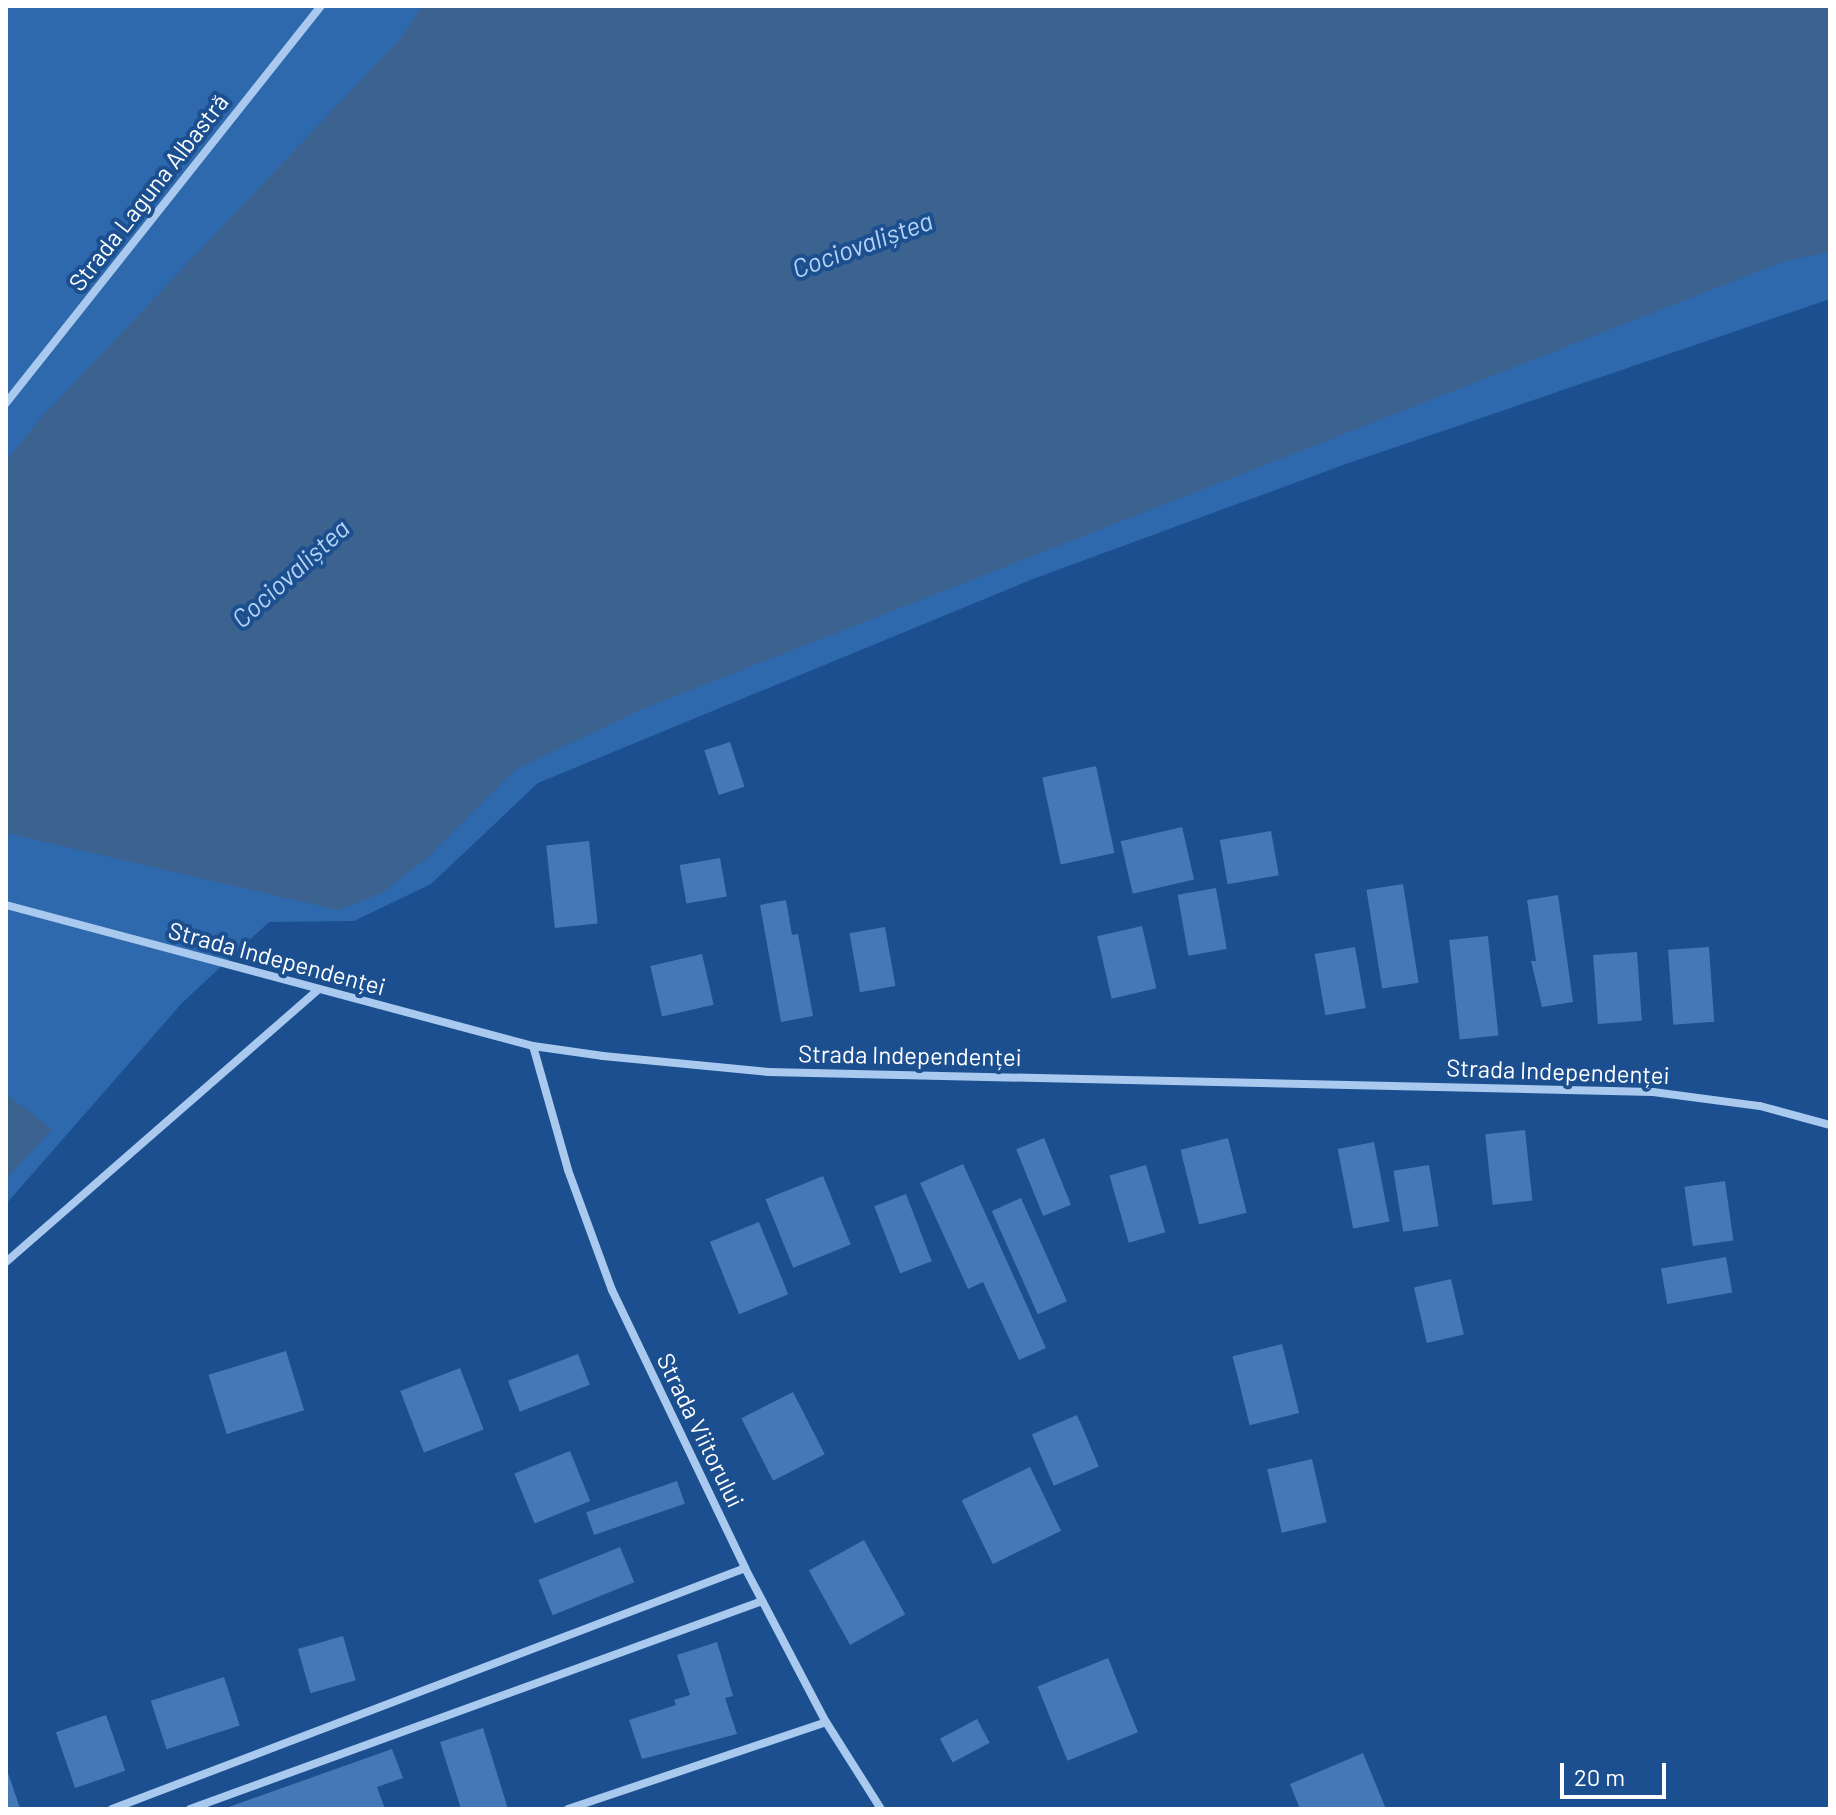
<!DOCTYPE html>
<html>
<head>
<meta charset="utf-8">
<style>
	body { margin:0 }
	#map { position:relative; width:1836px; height:1815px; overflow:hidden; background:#1b4f8f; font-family:Barlow,sans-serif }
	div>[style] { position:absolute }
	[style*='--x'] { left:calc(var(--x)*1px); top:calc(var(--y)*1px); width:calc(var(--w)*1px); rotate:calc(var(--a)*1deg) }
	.green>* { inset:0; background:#2e69ad }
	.water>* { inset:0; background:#3c6290 }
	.building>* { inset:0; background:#4478b7; transform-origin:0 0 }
	.minor>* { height:8px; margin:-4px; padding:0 4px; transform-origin:4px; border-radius:4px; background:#a9c9ee }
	span { translate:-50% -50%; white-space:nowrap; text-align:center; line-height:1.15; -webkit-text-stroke:8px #1b4f8f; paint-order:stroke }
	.street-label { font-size:24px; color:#fff }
	.water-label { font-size:26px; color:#b5d3f5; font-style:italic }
	.frame { position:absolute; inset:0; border:8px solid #fff; pointer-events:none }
	.scale { position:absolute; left:1560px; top:1763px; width:106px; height:36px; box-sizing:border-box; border:4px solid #fff; border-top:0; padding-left:10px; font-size:24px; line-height:28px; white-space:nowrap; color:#fff; -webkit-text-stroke:6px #1b4f8f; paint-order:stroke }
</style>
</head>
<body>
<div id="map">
	<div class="green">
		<i style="clip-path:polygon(6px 6px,1830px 6px,1830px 299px,1346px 464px,1033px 579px,538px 783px,431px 884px,354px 921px,269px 922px,182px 1003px,6px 1204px)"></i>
	</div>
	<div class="water">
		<i style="clip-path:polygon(422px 6px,1830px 6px,1830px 252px,1785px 261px,640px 710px,515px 770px,427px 858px,382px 893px,338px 910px,6px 833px,6px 462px,38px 421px,401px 38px)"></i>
		<i style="clip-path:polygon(6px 1094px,52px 1129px,6px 1180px)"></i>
	</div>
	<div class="building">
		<i style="left:730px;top:742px;width:47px;height:27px;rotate:72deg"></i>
		<i style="left:1096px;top:766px;width:89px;height:55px;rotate:78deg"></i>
		<i style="left:1182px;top:827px;width:54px;height:63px;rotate:77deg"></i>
		<i style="left:1271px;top:831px;width:45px;height:52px;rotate:80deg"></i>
		<i style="left:589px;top:841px;width:83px;height:43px;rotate:84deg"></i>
		<i style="left:720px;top:858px;width:39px;height:41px;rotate:80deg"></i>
		<i style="left:1403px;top:884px;width:100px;height:37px;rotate:81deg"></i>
		<i style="left:1216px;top:888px;width:62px;height:39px;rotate:80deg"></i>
		<i style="clip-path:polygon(1558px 895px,1573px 1002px,1542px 1007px,1531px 961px,1536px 961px,1527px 900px)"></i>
		<i style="clip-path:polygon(786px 900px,792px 935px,798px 934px,813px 1016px,781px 1022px,760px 905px)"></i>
		<i style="left:1142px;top:926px;width:64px;height:46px;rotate:77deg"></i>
		<i style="left:885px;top:927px;width:60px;height:36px;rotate:80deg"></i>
		<i style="left:1488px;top:936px;width:100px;height:39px;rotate:84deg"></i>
		<i style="left:1355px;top:947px;width:62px;height:41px;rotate:80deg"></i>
		<i style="left:1709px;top:947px;width:75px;height:41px;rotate:86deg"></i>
		<i style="left:1637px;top:952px;width:69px;height:44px;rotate:86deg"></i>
		<i style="left:702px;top:954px;width:52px;height:53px;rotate:77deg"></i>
		<i style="left:1525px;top:1130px;width:71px;height:40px;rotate:84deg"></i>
		<i style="left:1044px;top:1138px;width:72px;height:30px;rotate:68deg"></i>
		<i style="left:1228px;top:1138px;width:77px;height:49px;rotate:76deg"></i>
		<i style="left:1374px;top:1142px;width:81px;height:37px;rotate:79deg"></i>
		<i style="clip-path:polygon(963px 1164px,1046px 1348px,1019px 1360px,983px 1282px,968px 1289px,920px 1183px)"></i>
		<i style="left:1146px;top:1165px;width:70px;height:38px;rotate:74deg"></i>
		<i style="left:1429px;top:1165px;width:62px;height:36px;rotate:81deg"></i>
		<i style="left:823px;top:1176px;width:74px;height:62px;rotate:68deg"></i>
		<i style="left:1725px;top:1181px;width:60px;height:41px;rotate:82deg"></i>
		<i style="left:906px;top:1194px;width:72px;height:34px;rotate:69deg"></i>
		<i style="left:1021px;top:1198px;width:113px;height:32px;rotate:66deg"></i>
		<i style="left:759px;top:1222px;width:78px;height:53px;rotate:68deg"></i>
		<i style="left:1726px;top:1257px;width:36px;height:66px;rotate:80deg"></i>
		<i style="left:1451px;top:1279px;width:57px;height:38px;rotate:77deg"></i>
		<i style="left:1282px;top:1344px;width:71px;height:51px;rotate:76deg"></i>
		<i style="left:286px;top:1351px;width:62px;height:81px;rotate:73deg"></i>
		<i style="left:578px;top:1354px;width:33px;height:75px;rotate:69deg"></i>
		<i style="left:460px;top:1368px;width:66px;height:64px;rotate:69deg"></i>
		<i style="left:793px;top:1392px;width:70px;height:58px;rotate:63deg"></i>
		<i style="left:1077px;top:1415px;width:56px;height:49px;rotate:67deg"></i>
		<i style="left:570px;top:1451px;width:54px;height:60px;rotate:68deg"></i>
		<i style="left:1312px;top:1459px;width:65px;height:46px;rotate:77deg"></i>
		<i style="left:1030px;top:1467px;width:71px;height:76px;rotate:64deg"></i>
		<i style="left:677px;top:1481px;width:24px;height:96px;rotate:71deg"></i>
		<i style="left:864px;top:1540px;width:85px;height:63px;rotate:61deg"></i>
		<i style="left:620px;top:1547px;width:38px;height:88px;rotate:68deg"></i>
		<i style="left:343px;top:1636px;width:46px;height:47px;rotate:74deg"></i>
		<i style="clip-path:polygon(717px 1642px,733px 1696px,725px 1698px,737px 1734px,642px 1759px,629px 1720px,676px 1705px,674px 1700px,690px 1695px,677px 1655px)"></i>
		<i style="left:1108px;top:1658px;width:80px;height:76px;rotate:68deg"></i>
		<i style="left:224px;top:1677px;width:51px;height:77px;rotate:72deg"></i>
		<i style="left:106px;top:1715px;width:59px;height:53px;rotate:71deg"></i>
		<i style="left:977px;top:1719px;width:27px;height:42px;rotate:62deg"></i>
		<i style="clip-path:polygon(483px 1728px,508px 1809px,461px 1809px,440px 1742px)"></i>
		<i style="clip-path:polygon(392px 1749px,403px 1778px,377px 1787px,385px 1809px,223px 1809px)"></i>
		<i style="clip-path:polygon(1363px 1753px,1386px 1809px,1300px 1809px,1290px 1784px)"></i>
		<i style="clip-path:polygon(6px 1767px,20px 1808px,16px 1809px,6px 1809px)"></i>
	</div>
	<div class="minor">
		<i style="--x:6;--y:403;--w:507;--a:-51.57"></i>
		<i style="--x:6;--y:905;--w:546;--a:14.98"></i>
		<i style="--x:533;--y:1046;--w:71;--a:8.1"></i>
		<i style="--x:603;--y:1056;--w:166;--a:5.5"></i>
		<i style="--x:768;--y:1072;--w:885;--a:1.29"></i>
		<i style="--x:1653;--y:1092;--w:108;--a:7.5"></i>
		<i style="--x:1760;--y:1106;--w:73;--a:15.2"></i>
		<i style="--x:533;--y:1046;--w:129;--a:74.2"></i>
		<i style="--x:568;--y:1170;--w:128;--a:69.9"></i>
		<i style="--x:612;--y:1290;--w:308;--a:64.4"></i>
		<i style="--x:745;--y:1568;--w:174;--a:62.3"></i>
		<i style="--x:826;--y:1722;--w:103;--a:57.7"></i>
		<i style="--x:6;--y:1262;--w:413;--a:-41.1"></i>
		<i style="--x:112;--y:1809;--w:677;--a:-20.84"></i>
		<i style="--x:190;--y:1809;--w:609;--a:-19.98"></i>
		<i style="--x:568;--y:1809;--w:272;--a:-18.6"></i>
	</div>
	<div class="street-label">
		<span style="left:148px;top:192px;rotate:-52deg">Strada Laguna Albastră</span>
		<span style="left:277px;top:958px;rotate:15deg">Strada Independenței</span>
		<span style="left:910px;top:1055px;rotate:1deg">Strada Independenței</span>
		<span style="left:1558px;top:1071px;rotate:2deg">Strada Independenței</span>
		<span style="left:701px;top:1430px;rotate:64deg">Strada Viitorului</span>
	</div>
	<div class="water-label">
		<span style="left:862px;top:244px;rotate:-20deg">Cociovaliștea</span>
		<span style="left:290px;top:573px;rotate:-42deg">Cociovaliștea</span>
	</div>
	<div class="frame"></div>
	<div class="scale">20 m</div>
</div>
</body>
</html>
